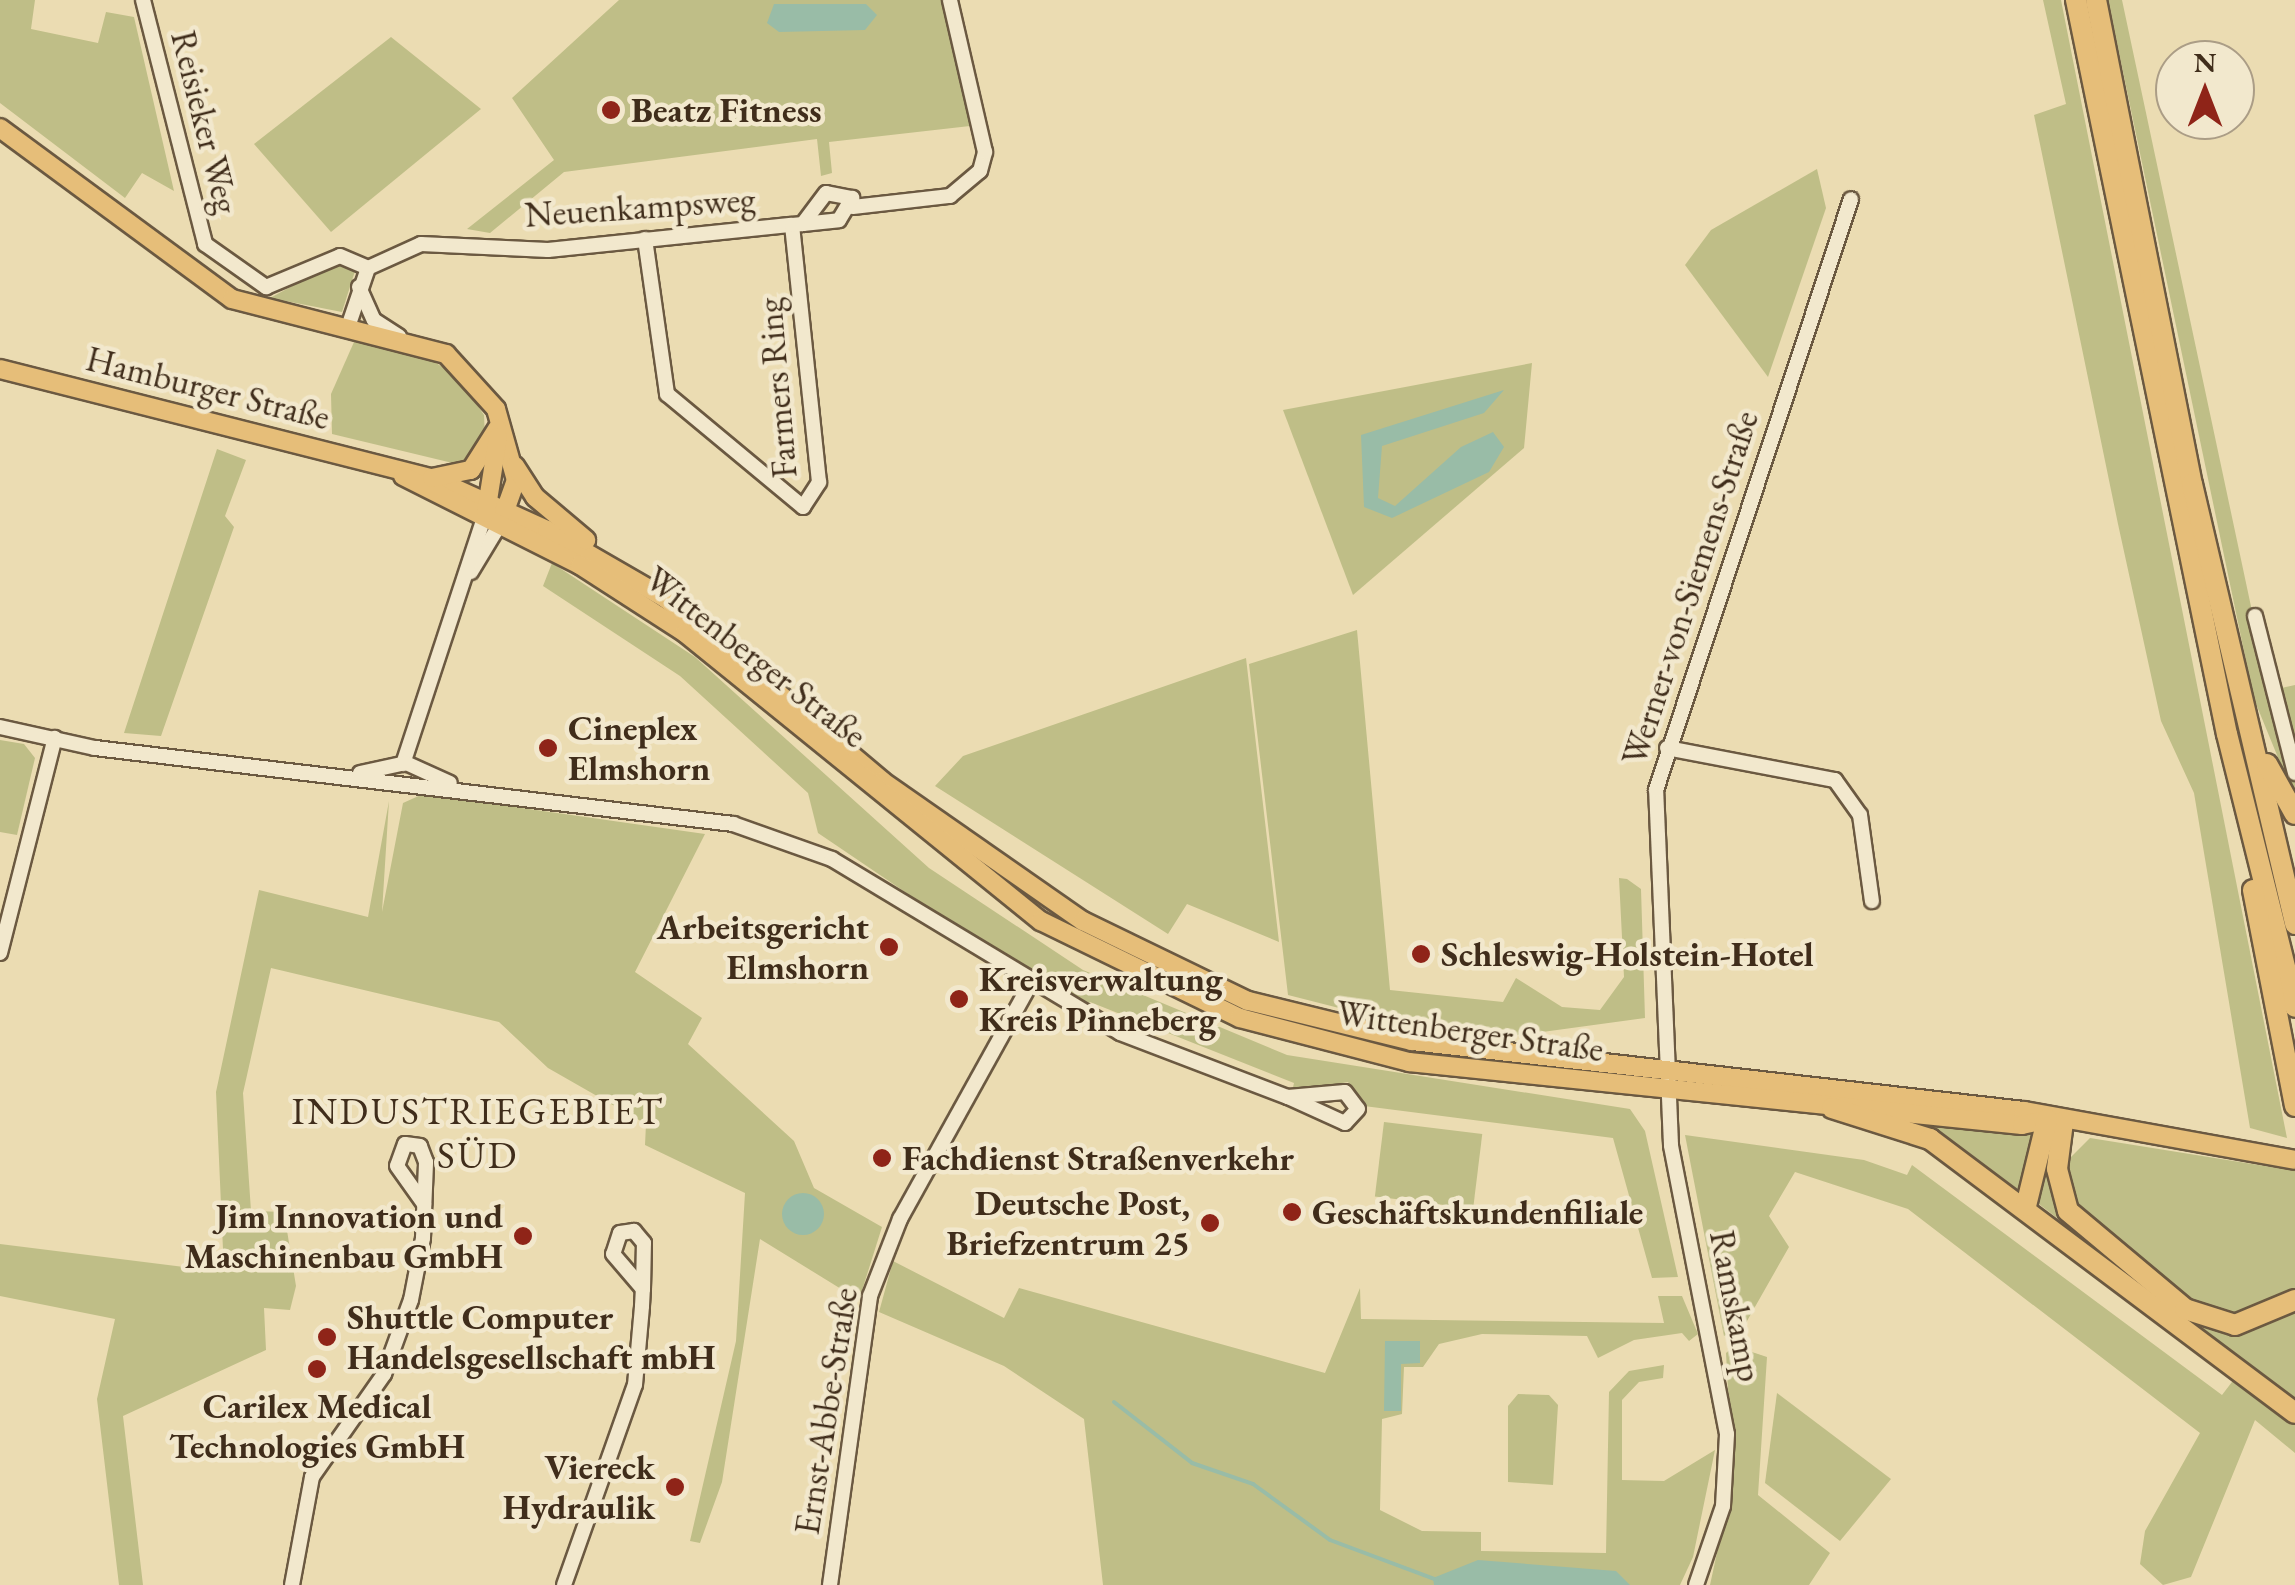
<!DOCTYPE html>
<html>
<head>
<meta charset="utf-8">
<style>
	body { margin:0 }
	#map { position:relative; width:2295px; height:1585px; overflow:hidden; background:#ebdcb2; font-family:"EB Garamond",serif }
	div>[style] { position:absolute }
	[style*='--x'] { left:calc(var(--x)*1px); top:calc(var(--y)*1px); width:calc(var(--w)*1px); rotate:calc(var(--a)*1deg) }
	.green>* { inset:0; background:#bfbe87; transform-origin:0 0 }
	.water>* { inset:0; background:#99bca7 }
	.round { border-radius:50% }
	.stream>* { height:4px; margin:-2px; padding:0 2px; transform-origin:2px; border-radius:2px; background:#99bca7 }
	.roads { filter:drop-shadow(2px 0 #6b5941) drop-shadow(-2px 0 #6b5941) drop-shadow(0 2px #6b5941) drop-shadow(0 -2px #6b5941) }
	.minor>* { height:14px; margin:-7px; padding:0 7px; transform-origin:7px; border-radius:7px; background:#f2e8cd }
	.major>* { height:18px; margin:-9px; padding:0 9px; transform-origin:9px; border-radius:9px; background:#e6be79 }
	.highway>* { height:20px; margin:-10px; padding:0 10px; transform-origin:10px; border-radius:10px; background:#e6be79 }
	.dots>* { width:28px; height:28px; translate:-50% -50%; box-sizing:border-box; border:5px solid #f2e8cd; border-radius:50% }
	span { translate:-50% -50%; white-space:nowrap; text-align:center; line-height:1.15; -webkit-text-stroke:9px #f2e8cd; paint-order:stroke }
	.poi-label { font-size:35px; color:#402d1b; font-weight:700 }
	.left { translate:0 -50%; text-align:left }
	.right { translate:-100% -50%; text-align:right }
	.street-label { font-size:35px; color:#402d1b }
	.neighbourhood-label { font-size:38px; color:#402d1b; letter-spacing:2.5px }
	.north { position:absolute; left:2155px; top:40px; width:100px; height:100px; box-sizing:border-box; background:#f2e8cd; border:2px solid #ab9d86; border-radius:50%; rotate:0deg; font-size:28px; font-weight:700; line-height:40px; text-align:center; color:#402d1b }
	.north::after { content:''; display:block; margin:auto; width:35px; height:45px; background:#8f2418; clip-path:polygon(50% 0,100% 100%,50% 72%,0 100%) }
</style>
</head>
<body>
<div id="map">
	<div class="green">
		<i style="clip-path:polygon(0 0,35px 0,31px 29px,98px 43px,106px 12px,134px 17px,174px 191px,142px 173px,125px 198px,0 103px)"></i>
		<i style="clip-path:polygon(619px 0,944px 0,970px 126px,829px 142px,832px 173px,821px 176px,817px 139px,564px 172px,490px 233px,467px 229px,554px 160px,512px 98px)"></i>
		<i style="clip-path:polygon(2043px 0,2061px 0,2287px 1138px,2250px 1128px,2194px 793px,2161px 721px,2118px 524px,2034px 115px,2066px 104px)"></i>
		<i style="clip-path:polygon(2108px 0,2122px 0,2269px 691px,2295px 685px,2295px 799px,2254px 699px)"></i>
		<i style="clip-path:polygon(391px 37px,481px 109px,331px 232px,254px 144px)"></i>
		<i style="clip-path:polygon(1817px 169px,1826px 208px,1768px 377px,1685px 265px,1711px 230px)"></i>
		<i style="clip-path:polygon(335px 263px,355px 271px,342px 312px,270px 298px)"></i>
		<i style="clip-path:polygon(354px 342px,424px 355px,459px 378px,484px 415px,485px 437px,465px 466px,332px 434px,331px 394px)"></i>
		<i style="clip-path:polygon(1532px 363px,1524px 448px,1353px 595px,1283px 410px)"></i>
		<i style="clip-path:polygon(217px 449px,246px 460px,225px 516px,234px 527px,161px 736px,124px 733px)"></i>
		<i style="clip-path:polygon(552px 563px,695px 657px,929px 868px,1083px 970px,1287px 1055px,1630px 1109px,1645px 1131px,1678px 1277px,1652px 1278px,1613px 1138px,1364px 1106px,1348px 1082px,1292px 1092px,1294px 1083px,1090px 1002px,1085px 1009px,1032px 978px,818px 833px,808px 793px,680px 676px,543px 586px)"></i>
		<i style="clip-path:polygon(1357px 630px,1390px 990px,1503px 1002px,1516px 978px,1562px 1007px,1600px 1010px,1624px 977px,1619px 878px,1627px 879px,1641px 889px,1645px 1018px,1521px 1035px,1394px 1022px,1288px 995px,1249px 664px)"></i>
		<i style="clip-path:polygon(1246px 658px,1279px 942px,1187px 904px,1168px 934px,935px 786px,963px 756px)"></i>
		<i style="clip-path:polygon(0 740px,24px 744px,35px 758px,17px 835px,0 832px)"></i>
		<i style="clip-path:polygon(423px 794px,705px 834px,635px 972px,702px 1018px,688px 1044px,794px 1141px,814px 1188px,882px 1227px,859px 1300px,760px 1239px,722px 1482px,700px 1543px,690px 1541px,736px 1341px,745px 1193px,645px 1145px,646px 1124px,548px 1068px,499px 1022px,271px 968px,243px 1093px,251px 1211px,284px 1212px,296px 1286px,290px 1310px,264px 1308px,266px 1350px,123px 1416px,143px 1585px,119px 1585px,97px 1399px,115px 1319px,0 1296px,0 1244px,224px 1272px,216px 1092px,259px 890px,368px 917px,389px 801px,382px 912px,403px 803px)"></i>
		<i style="left:1384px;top:1122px;width:99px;height:75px;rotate:7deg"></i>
		<i style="clip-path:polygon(1910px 1122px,2033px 1130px,2041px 1135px,2025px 1195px)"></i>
		<i style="clip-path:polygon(1685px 1135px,1864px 1160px,1907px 1175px,1912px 1165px,2222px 1395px,2235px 1378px,2295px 1422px,2295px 1453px,2255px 1420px,2191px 1577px,2163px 1585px,2140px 1564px,2145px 1531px,2200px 1433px,1908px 1209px,1795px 1172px,1769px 1216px,1789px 1247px,1743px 1328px,1724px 1336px)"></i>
		<i style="clip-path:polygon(2090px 1138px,2295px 1171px,2295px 1292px,2231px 1320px,2198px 1308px,2074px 1201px,2067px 1161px)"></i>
		<i style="clip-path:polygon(2047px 1162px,2065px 1216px,2231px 1328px,2258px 1326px,2295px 1307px,2295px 1401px,2035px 1201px)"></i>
		<i style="clip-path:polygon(893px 1261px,1004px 1318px,1019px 1288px,1325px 1373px,1360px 1288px,1361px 1319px,1664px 1323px,1658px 1296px,1682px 1296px,1698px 1334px,1689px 1341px,1682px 1333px,1634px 1340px,1598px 1358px,1587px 1336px,1482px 1334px,1439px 1344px,1423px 1367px,1404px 1367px,1402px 1414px,1382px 1419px,1380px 1510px,1422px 1531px,1481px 1532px,1481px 1551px,1606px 1553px,1609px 1392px,1629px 1371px,1664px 1365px,1663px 1378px,1639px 1382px,1622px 1400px,1622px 1480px,1664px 1481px,1715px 1450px,1693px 1557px,1680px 1585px,1103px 1585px,1084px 1419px,1004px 1366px,879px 1312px)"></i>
		<i style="clip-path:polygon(1734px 1346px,1767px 1357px,1758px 1495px,1830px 1553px,1809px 1585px,1710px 1585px,1733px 1479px,1726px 1353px)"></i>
		<i style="clip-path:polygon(1777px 1393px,1891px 1479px,1840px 1541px,1765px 1483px)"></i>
		<i style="clip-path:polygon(1518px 1394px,1549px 1395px,1558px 1405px,1553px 1485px,1508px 1482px,1508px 1406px)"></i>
	</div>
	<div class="water">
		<i style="clip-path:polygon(774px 4px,866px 4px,877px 15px,865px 30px,779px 32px,767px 23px)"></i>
		<i style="clip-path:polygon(1504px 390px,1484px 413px,1382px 446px,1378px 498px,1395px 506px,1461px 447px,1493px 432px,1504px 447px,1489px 472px,1392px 518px,1364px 507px,1361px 435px)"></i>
		<i class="round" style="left:782px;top:1193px;width:42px;height:42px"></i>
		<i style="clip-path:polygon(1385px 1341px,1420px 1341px,1420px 1363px,1401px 1364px,1401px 1411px,1384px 1411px)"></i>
		<i style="clip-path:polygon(1478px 1560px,1616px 1571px,1630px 1585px,1434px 1585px,1433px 1578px)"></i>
	</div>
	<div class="stream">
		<i style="--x:1114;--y:1402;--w:99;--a:38"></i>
		<i style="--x:1192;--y:1463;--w:65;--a:19"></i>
		<i style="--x:1253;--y:1484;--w:95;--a:36"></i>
		<i style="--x:1330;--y:1540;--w:114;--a:20.5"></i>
	</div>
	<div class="roads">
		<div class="minor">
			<i style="--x:143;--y:0;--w:252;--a:75.7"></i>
			<i style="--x:205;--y:244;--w:75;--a:35.2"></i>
			<i style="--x:266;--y:287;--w:80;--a:-22.7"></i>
			<i style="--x:340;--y:256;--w:30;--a:23"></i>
			<i style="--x:853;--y:207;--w:98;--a:-6.5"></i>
			<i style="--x:950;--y:196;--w:39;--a:-40"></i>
			<i style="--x:980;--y:171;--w:20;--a:-75"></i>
			<i style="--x:985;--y:152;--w:156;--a:-103"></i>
			<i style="--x:645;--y:239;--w:157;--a:81.9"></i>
			<i style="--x:667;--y:394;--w:177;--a:39.7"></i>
			<i style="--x:803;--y:507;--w:30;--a:-57"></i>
			<i style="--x:819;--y:482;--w:258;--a:-96"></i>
			<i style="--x:359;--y:287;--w:36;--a:66"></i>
			<i style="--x:374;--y:320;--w:30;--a:33"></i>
			<i style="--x:347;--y:330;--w:65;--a:-71.3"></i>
			<i style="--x:368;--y:268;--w:58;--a:-24.4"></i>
			<i style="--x:421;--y:244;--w:127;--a:2.7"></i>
			<i style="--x:548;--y:250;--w:245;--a:-5.9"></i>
			<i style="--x:792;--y:225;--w:11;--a:-5"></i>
			<i style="--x:803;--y:224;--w:36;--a:-6"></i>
			<i style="--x:839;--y:220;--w:26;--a:-59"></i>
			<i style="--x:852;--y:198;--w:26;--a:-169"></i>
			<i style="--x:826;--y:193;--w:39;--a:127"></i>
			<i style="--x:471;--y:572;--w:56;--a:-58.9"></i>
			<i style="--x:2255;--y:616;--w:162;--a:75.7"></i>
			<i style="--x:0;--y:727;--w:97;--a:12.5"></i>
			<i style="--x:95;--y:748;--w:643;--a:6.79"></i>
			<i style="--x:733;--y:824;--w:105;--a:19.5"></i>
			<i style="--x:832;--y:859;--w:336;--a:31.1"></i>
			<i style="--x:1120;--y:1033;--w:180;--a:20.9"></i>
			<i style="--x:1667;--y:748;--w:171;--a:10.8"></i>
			<i style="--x:1835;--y:780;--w:43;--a:54.5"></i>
			<i style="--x:1860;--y:815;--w:87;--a:82.1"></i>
			<i style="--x:403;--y:764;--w:260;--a:-71.8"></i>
			<i style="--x:360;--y:773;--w:47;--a:-12.3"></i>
			<i style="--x:406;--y:763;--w:48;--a:24.4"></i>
			<i style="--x:0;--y:953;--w:222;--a:-75.7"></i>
			<i style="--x:1345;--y:1092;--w:21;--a:53"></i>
			<i style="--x:1358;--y:1109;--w:19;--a:133"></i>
			<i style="--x:1345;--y:1123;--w:63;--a:-155.5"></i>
			<i style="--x:1288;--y:1097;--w:57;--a:-5"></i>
			<i style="--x:292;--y:1585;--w:110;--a:-79.5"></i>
			<i style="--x:312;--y:1477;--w:126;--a:-55"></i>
			<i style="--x:384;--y:1374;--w:79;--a:-70"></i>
			<i style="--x:411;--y:1300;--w:63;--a:-79"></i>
			<i style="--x:423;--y:1238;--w:76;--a:-87.7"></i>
			<i style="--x:426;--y:1162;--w:17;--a:-111"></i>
			<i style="--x:420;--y:1146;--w:15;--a:-172"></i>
			<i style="--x:405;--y:1144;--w:23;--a:110"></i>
			<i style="--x:397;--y:1166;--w:47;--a:54.6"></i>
			<i style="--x:564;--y:1585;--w:212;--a:-70.5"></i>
			<i style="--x:635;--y:1385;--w:79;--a:-84.9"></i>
			<i style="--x:642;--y:1306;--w:17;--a:-87"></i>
			<i style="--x:643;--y:1289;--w:46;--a:-88.8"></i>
			<i style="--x:644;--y:1243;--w:16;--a:-130"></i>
			<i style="--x:634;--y:1231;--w:14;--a:172"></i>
			<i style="--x:620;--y:1233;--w:22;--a:108"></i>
			<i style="--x:613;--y:1254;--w:46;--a:49.4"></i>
			<i style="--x:830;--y:1585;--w:292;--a:-82.1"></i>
			<i style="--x:870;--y:1296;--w:83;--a:-68.7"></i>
			<i style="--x:900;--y:1219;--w:269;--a:-61"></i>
			<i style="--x:1696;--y:1585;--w:83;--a:-71.1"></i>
			<i style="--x:1723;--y:1506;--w:72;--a:-86.8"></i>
			<i style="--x:1727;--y:1434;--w:294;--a:-101"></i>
			<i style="--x:1671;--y:1145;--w:355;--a:-92.4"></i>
			<i style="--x:1656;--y:790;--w:622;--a:-71.74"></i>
		</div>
		<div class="major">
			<i style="--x:0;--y:128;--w:288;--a:36.4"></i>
			<i style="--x:232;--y:299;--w:221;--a:14.4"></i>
			<i style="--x:446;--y:354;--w:74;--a:47.7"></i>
			<i style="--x:496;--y:409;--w:74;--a:74.3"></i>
			<i style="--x:516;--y:480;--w:41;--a:109.7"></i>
			<i style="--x:0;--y:369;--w:446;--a:14.2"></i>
			<i style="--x:432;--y:478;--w:126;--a:24.3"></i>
			<i style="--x:547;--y:530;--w:136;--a:30"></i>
			<i style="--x:665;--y:598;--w:284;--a:40.1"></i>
			<i style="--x:882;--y:781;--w:245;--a:34.9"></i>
			<i style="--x:1083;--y:921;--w:183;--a:25.9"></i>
			<i style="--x:1248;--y:1001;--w:169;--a:13.7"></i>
			<i style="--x:1412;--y:1041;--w:616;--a:6.53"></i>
			<i style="--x:2024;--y:1111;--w:275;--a:10.2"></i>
			<i style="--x:515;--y:466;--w:37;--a:57"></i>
			<i style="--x:535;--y:497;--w:67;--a:40.1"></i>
			<i style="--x:403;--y:476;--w:198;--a:26.7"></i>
			<i style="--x:580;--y:565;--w:125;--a:32.9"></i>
			<i style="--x:685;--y:633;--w:458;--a:39"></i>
			<i style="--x:1041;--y:921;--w:221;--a:26"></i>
			<i style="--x:1240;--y:1018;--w:175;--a:14.6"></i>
			<i style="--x:1409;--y:1062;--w:616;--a:5.87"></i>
			<i style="--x:2022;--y:1125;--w:25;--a:-12"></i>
			<i style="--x:432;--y:478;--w:40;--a:-12"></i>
			<i style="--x:471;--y:470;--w:49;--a:-57.6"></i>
			<i style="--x:486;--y:513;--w:77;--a:-81"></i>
		</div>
		<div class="highway">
			<i style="--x:2076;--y:0;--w:749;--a:78.38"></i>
			<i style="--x:2227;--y:734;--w:281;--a:76"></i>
			<i style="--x:2096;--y:0;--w:493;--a:78.8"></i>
			<i style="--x:2192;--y:484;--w:452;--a:76.8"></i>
			<i style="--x:2267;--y:764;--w:57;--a:60.8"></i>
			<i style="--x:2253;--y:890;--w:220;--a:79"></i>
			<i style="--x:1832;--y:1108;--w:103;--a:17.6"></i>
			<i style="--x:1930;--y:1139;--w:456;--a:36.9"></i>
			<i style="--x:2063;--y:1122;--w:47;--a:97.3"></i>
			<i style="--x:2057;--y:1169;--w:43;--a:75.3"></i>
			<i style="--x:2068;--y:1211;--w:153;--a:39.9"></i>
			<i style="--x:2185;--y:1309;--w:52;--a:17.7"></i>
			<i style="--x:2235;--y:1325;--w:65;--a:-22.6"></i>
			<i style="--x:2026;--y:1206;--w:89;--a:-76.3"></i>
		</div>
	</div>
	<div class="dots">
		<i style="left:611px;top:110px;background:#8f2418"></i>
		<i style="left:548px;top:748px;background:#8f2418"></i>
		<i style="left:889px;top:947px;background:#8f2418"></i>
		<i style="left:1421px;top:954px;background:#8f2418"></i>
		<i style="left:959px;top:999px;background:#8f2418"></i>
		<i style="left:882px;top:1158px;background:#8f2418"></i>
		<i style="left:1292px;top:1212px;background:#8f2418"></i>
		<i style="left:1210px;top:1223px;background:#8f2418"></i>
		<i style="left:523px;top:1236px;background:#8f2418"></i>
		<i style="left:327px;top:1337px;background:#8f2418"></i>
		<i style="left:317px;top:1369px;background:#8f2418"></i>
		<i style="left:675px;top:1487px;background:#8f2418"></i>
	</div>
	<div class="poi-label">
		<span class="left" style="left:631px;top:110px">Beatz Fitness</span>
		<span class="left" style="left:568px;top:748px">Cineplex<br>Elmshorn</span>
		<span class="right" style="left:869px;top:947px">Arbeitsgericht<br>Elmshorn</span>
		<span class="left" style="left:1441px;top:954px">Schleswig-Holstein-Hotel</span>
		<span class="left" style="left:979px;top:999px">Kreisverwaltung<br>Kreis Pinneberg</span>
		<span class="left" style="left:902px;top:1158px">Fachdienst Straßenverkehr</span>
		<span class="right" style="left:1190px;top:1223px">Deutsche Post,<br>Briefzentrum 25</span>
		<span class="left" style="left:1312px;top:1212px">Geschäftskundenfiliale</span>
		<span class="right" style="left:503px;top:1236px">Jim Innovation und<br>Maschinenbau GmbH</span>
		<span class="left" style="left:347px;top:1337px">Shuttle Computer<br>Handelsgesellschaft mbH</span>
		<span style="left:317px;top:1426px">Carilex Medical<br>Technologies GmbH</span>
		<span class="right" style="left:655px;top:1487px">Viereck<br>Hydraulik</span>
	</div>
	<div class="street-label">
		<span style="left:205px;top:122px;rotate:76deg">Reisieker Weg</span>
		<span style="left:640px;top:207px;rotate:-4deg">Neuenkampsweg</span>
		<span style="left:208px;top:388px;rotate:14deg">Hamburger Straße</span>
		<span style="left:777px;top:388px;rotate:-95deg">Farmers Ring</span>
		<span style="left:1690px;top:588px;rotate:-72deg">Werner-von-Siemens-Straße</span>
		<span style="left:756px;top:657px;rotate:38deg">Wittenberger Straße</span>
		<span style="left:1470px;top:1031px;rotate:8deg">Wittenberger Straße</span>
		<span style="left:1736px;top:1306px;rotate:79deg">Ramskamp</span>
		<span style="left:826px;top:1411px;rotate:-81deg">Ernst-Abbe-Straße</span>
	</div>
	<div class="neighbourhood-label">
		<span style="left:478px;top:1133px">INDUSTRIEGEBIET<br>SÜD</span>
	</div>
	<div class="north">N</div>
</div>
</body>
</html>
